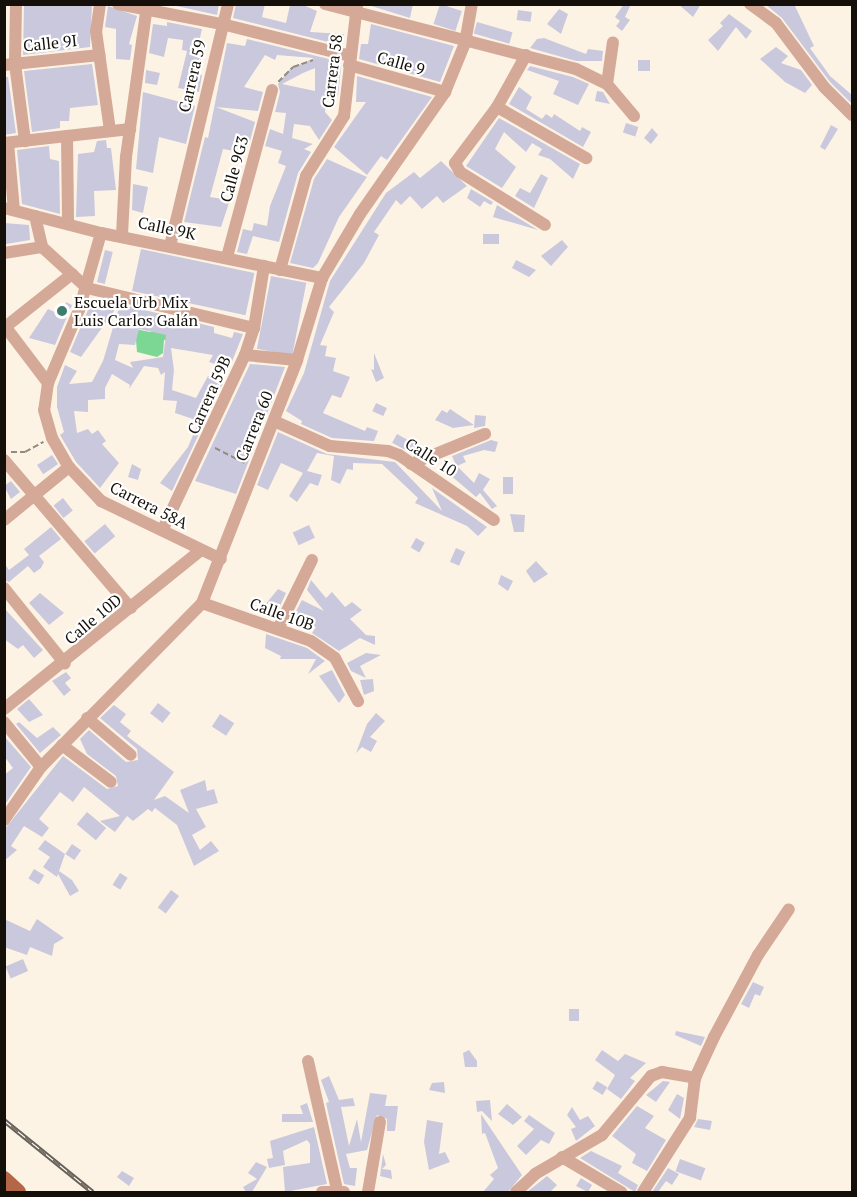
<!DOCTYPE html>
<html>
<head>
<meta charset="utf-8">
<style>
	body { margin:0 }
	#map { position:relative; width:857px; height:1197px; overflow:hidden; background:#fdf3e4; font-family:"PT Serif",serif }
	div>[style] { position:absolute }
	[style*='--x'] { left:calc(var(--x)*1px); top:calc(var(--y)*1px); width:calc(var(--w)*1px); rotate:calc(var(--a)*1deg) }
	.forest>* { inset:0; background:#7cd794 }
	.building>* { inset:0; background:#cac8dd; transform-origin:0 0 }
	.path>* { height:1.5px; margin-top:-0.75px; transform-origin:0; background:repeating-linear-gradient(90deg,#928b80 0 6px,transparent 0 9px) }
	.minor>* { height:12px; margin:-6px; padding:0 6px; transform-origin:6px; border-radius:6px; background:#d5a997 }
	.major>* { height:16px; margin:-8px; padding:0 8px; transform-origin:8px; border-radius:8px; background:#b46746 }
	.rail>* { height:5px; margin-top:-2.5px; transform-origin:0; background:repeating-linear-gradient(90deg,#fff 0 9px,#676157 0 18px); box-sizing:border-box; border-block:2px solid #676157 }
	.dots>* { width:16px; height:16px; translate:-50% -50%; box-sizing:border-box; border:3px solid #fff; border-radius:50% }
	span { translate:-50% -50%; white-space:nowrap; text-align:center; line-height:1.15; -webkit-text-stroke:4.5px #fff; paint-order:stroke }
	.street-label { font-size:16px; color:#141009 }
	.poi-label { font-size:16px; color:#141009 }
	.left { translate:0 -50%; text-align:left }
	.frame { position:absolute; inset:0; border:6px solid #141009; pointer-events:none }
</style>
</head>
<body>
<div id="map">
	<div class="forest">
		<i style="clip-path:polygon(167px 326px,177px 342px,164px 340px,163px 353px,157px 357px,137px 352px,135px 329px,150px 332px)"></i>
	</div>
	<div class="building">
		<i style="clip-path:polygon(24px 4px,92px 4px,90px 47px,23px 55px)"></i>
		<i style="clip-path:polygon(168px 4px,219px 4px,217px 15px)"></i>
		<i style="clip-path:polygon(236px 4px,265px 4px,262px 17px,286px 23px,290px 5px,303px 5px,317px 11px,310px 32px,344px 34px,340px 45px,233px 18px)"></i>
		<i style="clip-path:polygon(365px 4px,413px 4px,410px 18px)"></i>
		<i style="left:440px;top:4px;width:23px;height:21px;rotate:18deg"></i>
		<i style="clip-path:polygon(624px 4px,631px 4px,625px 17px,630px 20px,622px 31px,616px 26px,620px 21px,615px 17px)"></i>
		<i style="clip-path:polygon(678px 4px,701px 4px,693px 17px)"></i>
		<i style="clip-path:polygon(765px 4px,794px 4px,814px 46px,810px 48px,830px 76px,852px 95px,852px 104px,830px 82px,782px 18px)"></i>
		<i style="clip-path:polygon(108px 6px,137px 16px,129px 44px,132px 45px,130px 60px,116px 59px,116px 29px,105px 27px)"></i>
		<i style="clip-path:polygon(559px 9px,568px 14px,561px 34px,547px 24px)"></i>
		<i style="left:518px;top:10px;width:14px;height:10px;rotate:8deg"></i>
		<i style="clip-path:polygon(729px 14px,752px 31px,746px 39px,736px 27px,718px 51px,708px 40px,723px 26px,720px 23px)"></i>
		<i style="clip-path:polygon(167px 22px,202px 29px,199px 42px,206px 43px,198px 74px,202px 75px,199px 92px,178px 88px,187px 51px,182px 50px,183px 40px,168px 38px,164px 57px,149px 53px,153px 24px,167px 26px)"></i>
		<i style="left:477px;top:22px;width:37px;height:12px;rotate:16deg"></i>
		<i style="clip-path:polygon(371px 24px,454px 46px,440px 82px,359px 59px,361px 44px,368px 44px)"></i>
		<i style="clip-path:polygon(544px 38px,586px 54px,588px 49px,603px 51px,602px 61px,576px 61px,530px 48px,537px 39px)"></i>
		<i style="clip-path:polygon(evenodd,247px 39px,341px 62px,341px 68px,338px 95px,327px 95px,325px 112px,332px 120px,319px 140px,310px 126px,294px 124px,292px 138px,313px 144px,304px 149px,311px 152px,298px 173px,279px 242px,253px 236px,247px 254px,237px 252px,243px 229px,252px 231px,254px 223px,267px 226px,270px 206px,286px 166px,278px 163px,282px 151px,265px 146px,270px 129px,283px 134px,286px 113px,275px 112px,280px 92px,278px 84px,290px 69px,314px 58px,277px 55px,275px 60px,265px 55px,244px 87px,263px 92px,258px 111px,216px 107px,255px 122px,250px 141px,245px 153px,223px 149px,210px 197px,230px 200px,221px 227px,184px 222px,205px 137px,208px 138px,227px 43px,245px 46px,247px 39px,315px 68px,315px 91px,282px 84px,303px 73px,315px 68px)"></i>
		<i style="clip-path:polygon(776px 47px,788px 56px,781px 63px,801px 70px,812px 85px,805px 93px,785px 82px,760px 59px)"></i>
		<i style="left:638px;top:60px;width:12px;height:11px"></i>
		<i style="clip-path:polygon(92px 64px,98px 105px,70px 108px,69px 121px,60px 121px,60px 128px,32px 132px,24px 71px)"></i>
		<i style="clip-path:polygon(530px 66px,573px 77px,589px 84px,578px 105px,553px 94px,559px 81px,527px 70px)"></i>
		<i style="clip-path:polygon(146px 70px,160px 73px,157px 85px,145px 83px)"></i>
		<i style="clip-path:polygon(357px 76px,432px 97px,387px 160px,381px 156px,367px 175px,334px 147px,366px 102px,356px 102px)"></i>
		<i style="clip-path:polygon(4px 77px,8px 77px,16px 133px,4px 135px)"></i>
		<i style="clip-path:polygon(519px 87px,532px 97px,526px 109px,542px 119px,546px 114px,552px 118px,554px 114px,580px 131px,582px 127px,591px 132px,583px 147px,509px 104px)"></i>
		<i style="clip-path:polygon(597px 91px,603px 92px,610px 104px,595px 101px)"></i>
		<i style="clip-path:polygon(143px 92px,195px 106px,186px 144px,159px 137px,153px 173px,136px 169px)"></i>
		<i style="clip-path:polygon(499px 118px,580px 164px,573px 179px,550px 159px,538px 155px,542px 149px,532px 143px,526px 152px,504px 132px,495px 149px,516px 167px,502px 188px,466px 166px)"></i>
		<i style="left:626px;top:123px;width:13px;height:10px;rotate:18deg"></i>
		<i style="clip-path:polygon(831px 125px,838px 129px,825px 150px,820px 147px)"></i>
		<i style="clip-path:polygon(652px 128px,658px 135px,651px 144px,644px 138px)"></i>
		<i style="clip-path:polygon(106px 140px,107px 148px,111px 148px,116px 190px,94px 191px,95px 216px,76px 217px,78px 154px,94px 152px,97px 141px)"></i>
		<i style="clip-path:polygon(49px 146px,50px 159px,59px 161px,60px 214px,22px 204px,17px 150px)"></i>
		<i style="clip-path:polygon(327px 159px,367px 177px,339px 217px,318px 263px,313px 268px,290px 263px,314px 179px)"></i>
		<i style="clip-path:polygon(441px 161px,467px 186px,443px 203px,437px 196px,422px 209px,410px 196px,401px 205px,396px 200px,374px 232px,379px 235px,364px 263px,329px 307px,334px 312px,320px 345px,327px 346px,325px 356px,336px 358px,333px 371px,350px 377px,341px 398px,332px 395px,323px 413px,365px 431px,367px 427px,378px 431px,374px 441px,332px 438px,301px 424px,302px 421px,286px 411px,304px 373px,330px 281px,386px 193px,414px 172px,420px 178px)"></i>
		<i style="clip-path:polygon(541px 174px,548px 178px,534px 208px,515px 196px,520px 188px,530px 193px)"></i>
		<i style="clip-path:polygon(133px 184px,148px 187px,143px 213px,132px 210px)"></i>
		<i style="clip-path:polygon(471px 189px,493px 202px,491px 205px,484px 201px,480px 207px,467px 198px)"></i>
		<i style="clip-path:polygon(497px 205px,538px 230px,493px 217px)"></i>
		<i style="clip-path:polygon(4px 223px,29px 225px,30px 240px,6px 244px)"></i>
		<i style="left:483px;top:234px;width:16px;height:10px"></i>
		<i style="clip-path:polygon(562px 240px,568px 247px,551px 266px,541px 256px)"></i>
		<i style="left:141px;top:249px;width:116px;height:43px;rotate:12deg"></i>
		<i style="left:105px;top:250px;width:8px;height:33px;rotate:14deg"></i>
		<i style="clip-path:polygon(516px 260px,536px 270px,529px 277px,512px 268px)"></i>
		<i style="left:271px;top:276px;width:36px;height:74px;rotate:11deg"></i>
		<i style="clip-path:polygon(93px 298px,119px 304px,81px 357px,70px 352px)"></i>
		<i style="clip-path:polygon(66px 302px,72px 305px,55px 345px,29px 338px,48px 309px,61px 315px)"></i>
		<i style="clip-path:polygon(evenodd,120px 304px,214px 327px,214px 333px,232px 338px,234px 332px,243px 334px,229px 369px,209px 362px,213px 355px,171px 348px,174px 370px,172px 390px,196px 398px,208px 376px,223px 383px,172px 491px,160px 483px,188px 447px,199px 421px,175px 413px,177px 401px,163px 400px,165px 372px,161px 375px,158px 368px,144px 366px,129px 389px,130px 385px,112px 374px,105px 388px,105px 399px,88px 400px,88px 412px,74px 411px,77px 433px,88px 429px,92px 434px,98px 430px,106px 441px,102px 444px,119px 463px,100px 488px,76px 462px,60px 435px,64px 432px,57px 407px,57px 387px,65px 365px,77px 371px,69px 384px,92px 382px,103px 361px,120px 304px,139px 329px,166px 335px,163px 357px,130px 362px,133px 368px,115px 360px,119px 344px,135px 345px,139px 329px)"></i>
		<i style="clip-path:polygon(374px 353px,384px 378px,376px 382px,371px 369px,374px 370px)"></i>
		<i style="clip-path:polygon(250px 364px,285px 367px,236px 494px,195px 481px)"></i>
		<i style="left:376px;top:403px;width:12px;height:9px;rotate:24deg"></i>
		<i style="clip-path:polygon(450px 409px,474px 425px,453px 428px,435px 420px,442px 410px,447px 413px)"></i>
		<i style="clip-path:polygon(475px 415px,486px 416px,485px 426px,474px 428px)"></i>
		<i style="clip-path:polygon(278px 432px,327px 454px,395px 462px,442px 511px,432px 488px,487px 527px,478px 536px,467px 526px,415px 503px,418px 498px,382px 464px,353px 463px,353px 470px,347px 469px,340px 484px,331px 480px,334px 456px,317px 453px,307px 471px,322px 475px,318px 486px,310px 483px,297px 502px,289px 496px,303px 473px,281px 463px,268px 490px,257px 485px)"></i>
		<i style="left:397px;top:434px;width:25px;height:10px;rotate:29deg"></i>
		<i style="clip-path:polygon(491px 440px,498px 442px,495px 452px,484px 450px,463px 456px,466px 462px,457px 466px,474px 483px,479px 473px,490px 479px,483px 490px,497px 506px,492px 509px,480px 493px,476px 497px,442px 468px,455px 463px,452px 456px)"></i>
		<i style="left:52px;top:455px;width:11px;height:18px;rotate:56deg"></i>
		<i style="clip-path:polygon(132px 464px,141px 469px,138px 480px,128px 477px)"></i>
		<i style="left:503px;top:477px;width:10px;height:17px"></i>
		<i style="clip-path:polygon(11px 481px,20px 492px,11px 499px,4px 486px)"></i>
		<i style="left:63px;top:498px;width:16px;height:12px;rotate:52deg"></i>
		<i style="clip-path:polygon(510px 514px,525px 515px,524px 532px,514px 532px)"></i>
		<i style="left:105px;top:524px;width:16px;height:27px;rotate:50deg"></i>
		<i style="left:309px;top:525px;width:14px;height:18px;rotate:65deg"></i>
		<i style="clip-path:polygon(51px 527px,61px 539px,39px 556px,44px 562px,41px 568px,34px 573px,28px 566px,9px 582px,4px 580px,4px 563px,9px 570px,29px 555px,24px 549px)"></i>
		<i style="left:416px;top:538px;width:10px;height:11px;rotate:29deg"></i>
		<i style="left:456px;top:548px;width:10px;height:15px;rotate:24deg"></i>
		<i style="clip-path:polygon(536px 561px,548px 574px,534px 583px,526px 571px)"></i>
		<i style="clip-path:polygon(501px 575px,513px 581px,508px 591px,498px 584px)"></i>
		<i style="clip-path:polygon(311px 580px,326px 598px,332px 592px,345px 607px,352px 602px,362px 610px,350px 619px,366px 635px,375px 636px,375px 645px,360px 638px,339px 651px,312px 633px,316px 627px,294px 615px,302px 600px,324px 611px,307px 590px)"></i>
		<i style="clip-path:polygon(278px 589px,286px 593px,274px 619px,266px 616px,271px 608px,265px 605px)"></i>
		<i style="clip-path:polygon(40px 593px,64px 613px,49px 625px,29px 603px)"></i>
		<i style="clip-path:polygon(4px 608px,43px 650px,34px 658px,23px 645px,18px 649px,4px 639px)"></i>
		<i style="clip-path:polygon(266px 634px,307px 648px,325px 661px,308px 674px,316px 659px,280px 659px,281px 656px,265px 648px)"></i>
		<i style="clip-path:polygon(366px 653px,381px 655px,360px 666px,366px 678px,351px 671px,347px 663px)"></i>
		<i style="clip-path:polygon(332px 670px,345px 695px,339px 703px,319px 676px)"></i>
		<i style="clip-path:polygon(66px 672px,71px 678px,65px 683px,71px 690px,64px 696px,52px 681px)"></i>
		<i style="clip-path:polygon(373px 679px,374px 691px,364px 695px,360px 680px)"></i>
		<i style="clip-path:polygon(29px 699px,43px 715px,29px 722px,17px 709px)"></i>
		<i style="left:158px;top:703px;width:16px;height:13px;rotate:38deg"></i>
		<i style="clip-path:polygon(114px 705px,126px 714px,120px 722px,131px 731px,127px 736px,174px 772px,154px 800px,165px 796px,189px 813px,180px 790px,205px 780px,207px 791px,214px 789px,218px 803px,196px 809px,206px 827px,192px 835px,200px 850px,211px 841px,219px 851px,194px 866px,177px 825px,155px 808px,152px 812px,148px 809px,133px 821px,127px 816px,115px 832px,100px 821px,120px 816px,84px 787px,73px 802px,60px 792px,39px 819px,49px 828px,42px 837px,24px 826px,11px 846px,17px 850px,4px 861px,4px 830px,63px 756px,107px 789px,118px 786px,116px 776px,87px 754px,80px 739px,89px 730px,126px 762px,138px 760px,137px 749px,100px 718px)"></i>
		<i style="clip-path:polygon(376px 713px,385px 721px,370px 737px,377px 741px,371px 752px,362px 747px,356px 753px,367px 724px)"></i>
		<i style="left:220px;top:714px;width:17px;height:15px;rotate:33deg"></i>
		<i style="clip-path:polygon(19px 722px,37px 738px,53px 727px,61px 735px,40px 753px,16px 724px)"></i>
		<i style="clip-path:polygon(4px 736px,31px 767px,6px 803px,4px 775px,13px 768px,4px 756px)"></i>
		<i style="left:87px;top:812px;width:25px;height:16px;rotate:40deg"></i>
		<i style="clip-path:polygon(45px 840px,65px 854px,59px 871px,72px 880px,79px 891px,70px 896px,58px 874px,57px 877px,43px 867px,50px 857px,38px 849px)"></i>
		<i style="left:72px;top:844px;width:11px;height:12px;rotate:34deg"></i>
		<i style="left:34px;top:869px;width:12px;height:11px;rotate:31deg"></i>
		<i style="left:120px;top:873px;width:9px;height:14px;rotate:32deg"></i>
		<i style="left:171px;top:890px;width:10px;height:22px;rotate:37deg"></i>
		<i style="clip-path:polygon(4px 919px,30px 931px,37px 919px,64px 938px,54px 944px,52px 956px,30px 947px,27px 955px,4px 947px)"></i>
		<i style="left:23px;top:959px;width:13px;height:19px;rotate:67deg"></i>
		<i style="clip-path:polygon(753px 982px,764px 987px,760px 996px,755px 994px,749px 1008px,741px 1004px)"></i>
		<i style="left:569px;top:1009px;width:10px;height:12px"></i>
		<i style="clip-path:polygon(676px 1031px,705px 1037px,701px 1046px,675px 1035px)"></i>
		<i style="clip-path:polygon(469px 1050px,477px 1061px,477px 1067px,465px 1067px,463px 1053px)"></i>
		<i style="clip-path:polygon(602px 1050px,618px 1061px,625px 1054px,646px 1063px,630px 1078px,635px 1081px,621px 1099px,607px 1089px,615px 1075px,595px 1060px)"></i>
		<i style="clip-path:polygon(329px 1076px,339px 1100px,353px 1098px,355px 1106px,341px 1107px,349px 1146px,357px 1119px,361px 1142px,370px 1093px,387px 1095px,385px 1106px,398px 1106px,395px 1131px,387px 1131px,387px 1119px,377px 1115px,367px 1150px,346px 1154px,350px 1168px,357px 1168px,355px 1186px,344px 1184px,326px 1103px,329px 1102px,321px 1080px)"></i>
		<i style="left:597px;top:1081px;width:12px;height:9px;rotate:31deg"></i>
		<i style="clip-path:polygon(663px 1081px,670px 1082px,656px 1102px,646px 1095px)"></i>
		<i style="clip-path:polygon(444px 1082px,445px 1093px,429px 1090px,432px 1083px)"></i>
		<i style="clip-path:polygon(677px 1094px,684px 1098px,680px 1119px,668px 1110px)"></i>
		<i style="clip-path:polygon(490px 1100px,492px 1121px,482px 1111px,477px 1112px,476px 1101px)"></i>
		<i style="clip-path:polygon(307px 1103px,313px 1122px,282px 1122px,282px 1114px,303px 1114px,300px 1106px)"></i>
		<i style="clip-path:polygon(507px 1104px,522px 1117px,513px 1125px,498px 1114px)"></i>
		<i style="clip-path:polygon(637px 1106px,654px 1116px,645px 1128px,666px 1140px,647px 1171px,632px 1163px,636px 1154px,612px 1136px)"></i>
		<i style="clip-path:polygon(572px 1107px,580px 1120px,588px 1116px,595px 1126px,576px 1141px,571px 1129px,576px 1127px,567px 1115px)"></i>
		<i style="clip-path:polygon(481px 1114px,522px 1175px,508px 1192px,483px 1192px,494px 1179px,490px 1175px,498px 1168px,485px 1133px,482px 1134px)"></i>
		<i style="clip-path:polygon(529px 1115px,555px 1133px,549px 1144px,541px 1140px,526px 1155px,517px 1146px,534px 1129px,524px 1121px)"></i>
		<i style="clip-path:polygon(698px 1119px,712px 1121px,710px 1130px,694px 1127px)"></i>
		<i style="clip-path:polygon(427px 1120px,443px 1123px,439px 1154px,445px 1152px,450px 1162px,429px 1170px,424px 1142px)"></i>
		<i style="clip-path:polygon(314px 1127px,327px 1184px,285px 1192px,283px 1167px,310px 1163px,310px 1144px,307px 1140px,283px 1151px,285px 1165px,269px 1168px,267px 1159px,273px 1158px,270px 1141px)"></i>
		<i style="clip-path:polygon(591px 1151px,622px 1166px,618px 1173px,638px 1185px,635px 1192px,580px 1158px)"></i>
		<i style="clip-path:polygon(383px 1154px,386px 1165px,382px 1169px,391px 1170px,392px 1179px,380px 1176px)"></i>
		<i style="left:680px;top:1159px;width:27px;height:13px;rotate:20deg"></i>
		<i style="clip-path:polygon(256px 1162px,267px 1167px,252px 1192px,246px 1192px,243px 1187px,257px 1179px,248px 1173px)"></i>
		<i style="clip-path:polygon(668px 1168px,679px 1174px,672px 1185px,666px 1181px,658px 1192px,652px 1192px)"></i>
		<i style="clip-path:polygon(122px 1171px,134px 1178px,129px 1186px,117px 1177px)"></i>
		<i style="clip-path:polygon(547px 1176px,557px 1185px,550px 1192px,527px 1192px)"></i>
		<i style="clip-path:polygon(581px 1178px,592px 1185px,588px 1192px,576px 1186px)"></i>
	</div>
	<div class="path">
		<i style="--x:278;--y:82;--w:21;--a:-45"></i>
		<i style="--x:293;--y:67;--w:21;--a:-19"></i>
		<i style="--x:215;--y:448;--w:34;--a:27"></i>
		<i style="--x:11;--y:452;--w:14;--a:0"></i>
		<i style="--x:25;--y:452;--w:21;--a:-29"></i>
	</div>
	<div class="minor">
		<i style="--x:16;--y:4;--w:60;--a:91"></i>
		<i style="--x:15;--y:64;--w:78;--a:82.6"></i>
		<i style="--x:100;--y:4;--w:27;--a:98"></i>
		<i style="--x:96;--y:31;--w:101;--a:82"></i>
		<i style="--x:118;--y:4;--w:106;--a:10.9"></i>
		<i style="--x:222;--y:24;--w:132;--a:14"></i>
		<i style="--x:325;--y:4;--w:259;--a:14.5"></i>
		<i style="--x:576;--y:69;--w:34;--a:26"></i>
		<i style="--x:607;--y:84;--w:42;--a:49.8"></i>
		<i style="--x:750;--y:4;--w:32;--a:36"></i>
		<i style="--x:776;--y:23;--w:80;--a:53.1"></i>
		<i style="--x:824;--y:87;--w:40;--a:45"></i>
		<i style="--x:526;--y:55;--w:60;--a:119.1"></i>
		<i style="--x:497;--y:107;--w:70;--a:126.9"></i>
		<i style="--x:455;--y:163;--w:10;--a:61"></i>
		<i style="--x:460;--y:172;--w:100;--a:31.9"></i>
		<i style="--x:4;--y:65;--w:96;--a:-6"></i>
		<i style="--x:349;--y:65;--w:100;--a:15.7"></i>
		<i style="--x:607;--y:84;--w:42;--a:-81.9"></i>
		<i style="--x:497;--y:107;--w:103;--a:29.8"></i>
		<i style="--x:67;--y:136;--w:88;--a:89.3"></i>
		<i style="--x:4;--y:143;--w:127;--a:-6.3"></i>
		<i style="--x:8;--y:143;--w:67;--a:84.9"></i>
		<i style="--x:4;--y:208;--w:100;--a:14.5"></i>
		<i style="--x:101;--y:233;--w:226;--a:11.5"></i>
		<i style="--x:35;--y:216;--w:32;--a:77"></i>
		<i style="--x:42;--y:247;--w:61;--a:42.3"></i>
		<i style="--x:87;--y:288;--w:172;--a:13.5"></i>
		<i style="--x:101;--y:233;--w:80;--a:105.9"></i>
		<i style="--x:79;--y:310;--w:79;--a:113"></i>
		<i style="--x:48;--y:383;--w:27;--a:98"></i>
		<i style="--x:44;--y:410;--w:29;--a:74"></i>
		<i style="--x:52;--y:438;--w:34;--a:60"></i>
		<i style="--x:69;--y:467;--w:47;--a:46.7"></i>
		<i style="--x:101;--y:501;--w:133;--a:25.8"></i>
		<i style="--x:122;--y:235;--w:78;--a:-87.1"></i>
		<i style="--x:126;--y:157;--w:152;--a:-82.1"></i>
		<i style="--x:170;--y:246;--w:249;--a:-76.5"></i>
		<i style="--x:4;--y:253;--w:38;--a:-9"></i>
		<i style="--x:227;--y:257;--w:173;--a:-74.9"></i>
		<i style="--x:280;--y:270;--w:98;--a:-74.5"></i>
		<i style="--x:306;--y:176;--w:71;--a:-57.7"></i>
		<i style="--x:344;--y:116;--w:112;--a:-83.3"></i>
		<i style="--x:4;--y:325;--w:73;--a:52.8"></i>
		<i style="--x:4;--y:328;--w:87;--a:-38.5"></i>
		<i style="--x:245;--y:355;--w:52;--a:5.5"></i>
		<i style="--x:274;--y:421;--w:61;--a:24.1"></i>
		<i style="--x:330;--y:446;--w:58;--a:4.9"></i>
		<i style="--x:388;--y:451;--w:12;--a:20"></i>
		<i style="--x:399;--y:455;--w:115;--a:34.4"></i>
		<i style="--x:4;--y:460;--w:195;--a:49.4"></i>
		<i style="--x:411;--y:464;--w:80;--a:-22.1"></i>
		<i style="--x:4;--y:520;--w:84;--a:-39.2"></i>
		<i style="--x:163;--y:529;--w:192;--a:-64.8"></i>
		<i style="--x:245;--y:355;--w:28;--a:-72"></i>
		<i style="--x:254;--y:328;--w:63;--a:-80.8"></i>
		<i style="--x:4;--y:588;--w:97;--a:51.2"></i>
		<i style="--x:202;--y:603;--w:115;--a:19.2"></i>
		<i style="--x:311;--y:641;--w:29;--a:35"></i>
		<i style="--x:335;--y:658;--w:49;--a:61.9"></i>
		<i style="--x:278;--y:629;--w:77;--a:-63.8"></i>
		<i style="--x:4;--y:709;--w:252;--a:-38.9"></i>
		<i style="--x:87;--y:718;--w:57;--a:40.1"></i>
		<i style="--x:4;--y:722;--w:58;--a:50.6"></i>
		<i style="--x:62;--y:745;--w:61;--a:37.1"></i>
		<i style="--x:4;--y:820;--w:65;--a:-55.1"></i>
		<i style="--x:41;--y:767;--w:230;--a:-45.5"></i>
		<i style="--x:202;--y:603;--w:261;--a:-68.6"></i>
		<i style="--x:297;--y:360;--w:86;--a:-73"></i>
		<i style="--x:322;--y:278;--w:74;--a:-59.3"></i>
		<i style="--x:360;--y:214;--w:149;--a:-55.1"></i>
		<i style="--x:445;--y:92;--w:53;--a:-67.8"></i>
		<i style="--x:465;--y:43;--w:40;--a:-80"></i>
		<i style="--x:308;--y:1061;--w:132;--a:77.3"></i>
		<i style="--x:562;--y:1157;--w:69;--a:30.7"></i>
		<i style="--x:322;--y:1192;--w:22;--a:0"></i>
		<i style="--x:368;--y:1192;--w:71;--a:-80.3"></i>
		<i style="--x:516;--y:1192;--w:26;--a:-43"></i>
		<i style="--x:535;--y:1174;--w:78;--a:-30.2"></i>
		<i style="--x:602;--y:1135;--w:77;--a:-50.3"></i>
		<i style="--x:651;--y:1076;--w:12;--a:-20"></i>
		<i style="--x:662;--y:1072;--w:34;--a:10"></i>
		<i style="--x:643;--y:1192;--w:88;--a:-57.6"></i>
		<i style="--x:690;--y:1118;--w:40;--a:-82.9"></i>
		<i style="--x:695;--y:1078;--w:45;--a:-65.1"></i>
		<i style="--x:714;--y:1037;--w:93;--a:-61.8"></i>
		<i style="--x:758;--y:955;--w:55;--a:-56"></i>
	</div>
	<div class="major">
		<i style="--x:4;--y:1179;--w:19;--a:43"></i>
	</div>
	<div class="rail">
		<i style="--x:4;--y:1120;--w:114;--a:39"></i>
	</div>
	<div class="dots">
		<i style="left:62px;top:311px;background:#3d7d6c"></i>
	</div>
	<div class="street-label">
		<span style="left:50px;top:43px;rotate:-6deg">Calle 9I</span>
		<span style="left:401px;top:63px;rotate:16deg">Calle 9</span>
		<span style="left:332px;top:71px;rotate:-83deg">Carrera 58</span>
		<span style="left:192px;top:76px;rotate:-77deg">Carrera 59</span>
		<span style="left:234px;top:169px;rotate:-75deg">Calle 9G3</span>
		<span style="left:167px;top:228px;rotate:12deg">Calle 9K</span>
		<span style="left:209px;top:395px;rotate:-66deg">Carrera 59B</span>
		<span style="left:254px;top:426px;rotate:-68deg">Carrera 60</span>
		<span style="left:431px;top:457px;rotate:32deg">Calle 10</span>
		<span style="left:149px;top:505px;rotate:27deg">Carrera 58A</span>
		<span style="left:282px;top:614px;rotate:20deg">Calle 10B</span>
		<span style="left:93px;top:619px;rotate:-40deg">Calle 10D</span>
	</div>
	<div class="poi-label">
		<span class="left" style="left:74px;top:311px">Escuela Urb Mix<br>Luis Carlos Galán</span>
	</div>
	<div class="frame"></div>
</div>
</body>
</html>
